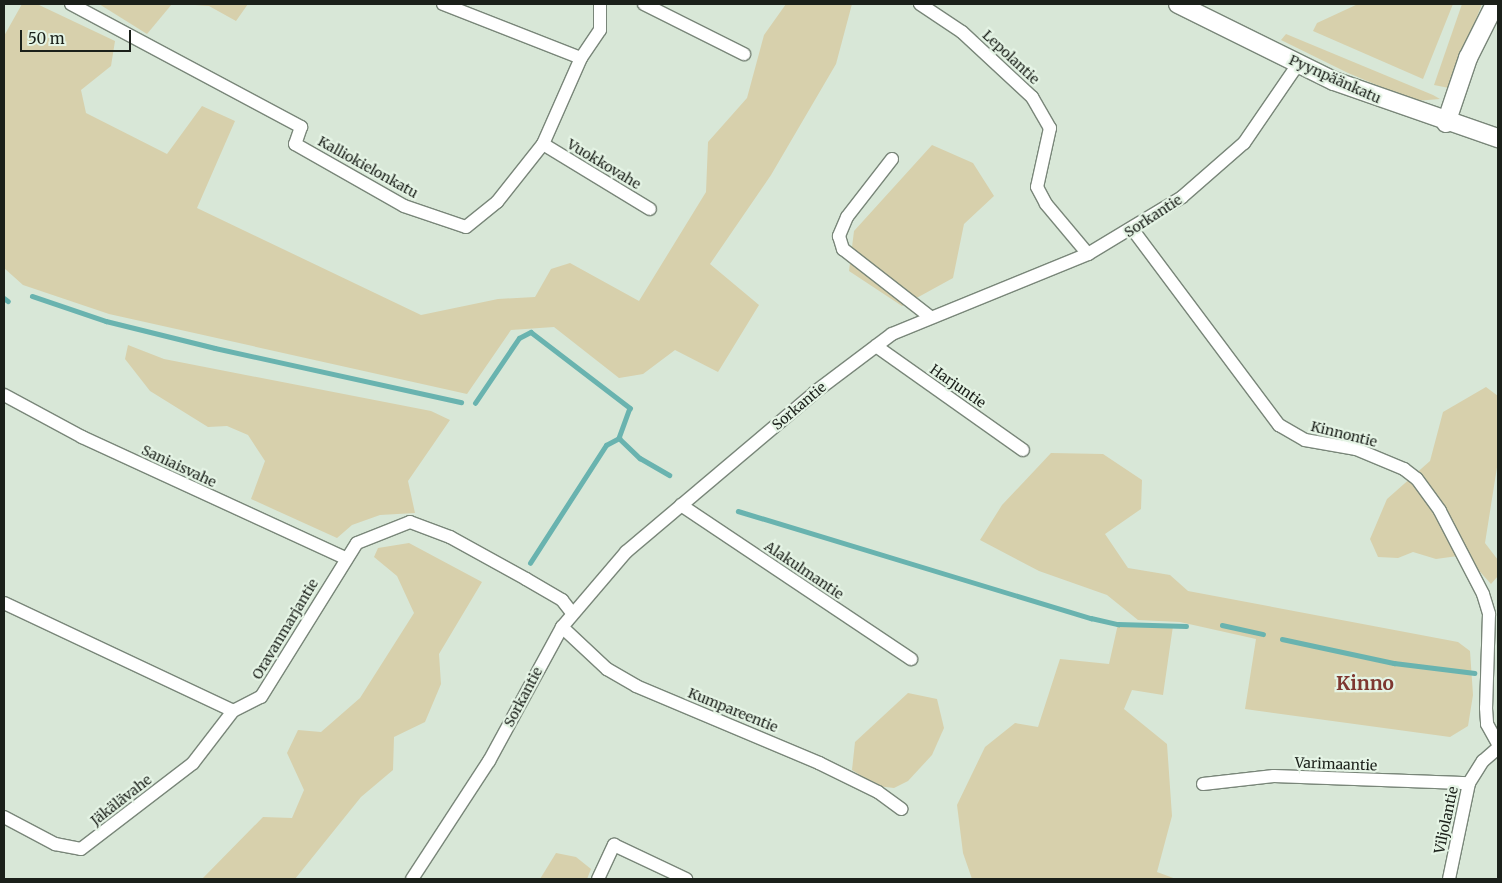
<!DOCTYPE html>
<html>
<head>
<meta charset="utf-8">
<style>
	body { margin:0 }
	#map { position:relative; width:1502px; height:883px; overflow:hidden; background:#d8e7d7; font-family:Merriweather,serif }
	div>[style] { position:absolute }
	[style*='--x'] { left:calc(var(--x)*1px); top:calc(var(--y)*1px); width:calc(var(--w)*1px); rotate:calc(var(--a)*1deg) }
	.green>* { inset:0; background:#d7d0ac }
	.stream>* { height:4.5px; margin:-2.25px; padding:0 2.25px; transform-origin:2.25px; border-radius:2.25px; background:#69b3af }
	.roads { filter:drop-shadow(1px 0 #798679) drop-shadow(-1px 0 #798679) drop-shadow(0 1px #798679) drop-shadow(0 -1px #798679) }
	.street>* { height:12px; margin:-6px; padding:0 6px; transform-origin:6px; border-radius:6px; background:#fff }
	.secondary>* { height:18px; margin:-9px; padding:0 9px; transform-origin:9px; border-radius:9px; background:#fff }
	span { translate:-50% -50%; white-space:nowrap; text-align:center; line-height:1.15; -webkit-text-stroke:4.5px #e5f4e5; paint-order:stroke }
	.street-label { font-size:14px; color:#1b201a }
	.district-label { font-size:19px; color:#7e3730; font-weight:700 }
	.frame { position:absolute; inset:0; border:5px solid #1b201a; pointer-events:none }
	.scale { position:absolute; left:20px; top:30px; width:111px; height:22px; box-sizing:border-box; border:2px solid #1b201a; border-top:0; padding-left:6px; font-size:15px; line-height:18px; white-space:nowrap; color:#1b201a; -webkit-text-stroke:4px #e5f4e5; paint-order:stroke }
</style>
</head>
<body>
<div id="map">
	<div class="green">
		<i style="clip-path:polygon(22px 4px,37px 4px,115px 41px,111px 66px,81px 90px,86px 113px,167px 154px,202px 106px,235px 121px,197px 208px,421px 315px,498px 299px,535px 297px,551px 269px,570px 263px,639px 301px,706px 192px,708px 142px,747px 98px,764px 35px,786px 4px,852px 4px,836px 64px,771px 175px,710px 264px,759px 305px,718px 372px,675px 350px,643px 374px,619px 378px,554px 327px,511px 330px,467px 394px,109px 314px,23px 285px,4px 268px,4px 36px)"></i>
		<i style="clip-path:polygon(99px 4px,172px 4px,147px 34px)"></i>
		<i style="clip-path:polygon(181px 4px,248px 4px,236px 21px,209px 6px)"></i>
		<i style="clip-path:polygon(1358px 4px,1453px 4px,1423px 79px,1313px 31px,1317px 23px)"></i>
		<i style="clip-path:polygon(1462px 4px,1482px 4px,1449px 88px,1434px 85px)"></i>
		<i style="clip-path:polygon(1286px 34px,1433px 95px,1440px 99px,1415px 101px,1348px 73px,1281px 40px)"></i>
		<i style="clip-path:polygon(932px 145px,973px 163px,994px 196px,964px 224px,953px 278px,902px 306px,849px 271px,854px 231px)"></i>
		<i style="clip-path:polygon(128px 345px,164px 359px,431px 411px,450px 420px,408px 481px,415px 513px,380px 515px,352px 525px,337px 538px,251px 499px,265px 461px,248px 435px,227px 426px,208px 427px,150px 391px,125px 359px)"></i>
		<i style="clip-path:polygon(1486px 387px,1498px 396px,1498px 461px,1485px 543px,1498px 560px,1498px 576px,1491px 584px,1465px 555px,1436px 559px,1413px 552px,1398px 558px,1378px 557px,1370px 539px,1387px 499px,1430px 461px,1443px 412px)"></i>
		<i style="clip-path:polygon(1051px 453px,1103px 454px,1142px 480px,1141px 509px,1105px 534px,1128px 568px,1170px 575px,1188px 591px,1458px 642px,1470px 651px,1473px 695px,1468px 726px,1450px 737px,1245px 709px,1256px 639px,1180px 622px,1138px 620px,1107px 595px,1039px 571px,980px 540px,1002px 505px)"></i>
		<i style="clip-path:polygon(409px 543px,482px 582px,439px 654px,441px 684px,425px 722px,394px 737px,393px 770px,361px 797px,295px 879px,202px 879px,263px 817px,292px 818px,304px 790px,287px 753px,298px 730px,321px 732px,360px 698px,414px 613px,397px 576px,374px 557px,378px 548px)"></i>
		<i style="clip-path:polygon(1118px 624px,1173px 626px,1163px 695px,1132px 690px,1124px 709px,1167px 744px,1172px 816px,1157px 872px,1176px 879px,972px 879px,963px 853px,957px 805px,985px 747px,1015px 723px,1038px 727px,1060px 659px,1109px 664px)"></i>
		<i style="clip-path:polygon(908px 693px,937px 699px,944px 728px,932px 755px,908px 781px,894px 788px,877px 786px,852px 770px,855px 742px)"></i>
		<i style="clip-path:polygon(556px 853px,576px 857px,591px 869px,587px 879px,540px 879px)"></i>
	</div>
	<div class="stream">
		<i style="--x:32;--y:296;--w:78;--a:18.7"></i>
		<i style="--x:106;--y:321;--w:112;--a:13.9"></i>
		<i style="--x:215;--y:348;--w:252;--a:12.4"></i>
		<i style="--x:4;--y:298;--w:5;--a:37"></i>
		<i style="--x:475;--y:403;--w:78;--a:-55.9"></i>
		<i style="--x:519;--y:338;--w:13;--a:-27"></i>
		<i style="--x:531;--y:332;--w:125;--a:37.5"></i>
		<i style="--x:630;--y:408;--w:32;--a:110"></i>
		<i style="--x:619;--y:438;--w:29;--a:44"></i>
		<i style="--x:640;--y:458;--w:34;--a:30"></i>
		<i style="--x:738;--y:511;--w:369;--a:16.9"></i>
		<i style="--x:1091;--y:618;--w:28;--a:13"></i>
		<i style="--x:1118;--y:624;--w:68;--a:1.7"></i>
		<i style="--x:530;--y:563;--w:140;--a:-57.2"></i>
		<i style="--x:606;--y:445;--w:15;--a:-28"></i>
		<i style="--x:1222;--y:625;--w:42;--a:12.4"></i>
		<i style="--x:1282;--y:639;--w:115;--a:12.1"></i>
		<i style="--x:1394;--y:663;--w:81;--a:7.1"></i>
	</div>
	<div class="roads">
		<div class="street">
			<i style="--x:71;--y:4;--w:261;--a:28.1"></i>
			<i style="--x:301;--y:127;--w:18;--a:109"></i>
			<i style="--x:295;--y:144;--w:125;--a:29.6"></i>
			<i style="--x:404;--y:206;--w:65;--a:18.7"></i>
			<i style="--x:466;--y:227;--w:40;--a:-39"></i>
			<i style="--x:497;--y:202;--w:74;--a:-51.6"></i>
			<i style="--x:543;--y:144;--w:94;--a:-66.2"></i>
			<i style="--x:581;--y:58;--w:34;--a:-56"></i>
			<i style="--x:600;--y:30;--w:26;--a:-90"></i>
			<i style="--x:443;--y:4;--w:148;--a:21.4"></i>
			<i style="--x:644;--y:4;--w:112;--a:26.6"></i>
			<i style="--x:920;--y:4;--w:50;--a:33.7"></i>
			<i style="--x:962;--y:32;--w:96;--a:42.9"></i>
			<i style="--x:1032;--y:97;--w:36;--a:60"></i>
			<i style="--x:1050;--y:128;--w:60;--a:102.4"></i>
			<i style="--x:1037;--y:187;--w:19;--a:62"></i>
			<i style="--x:1046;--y:204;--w:65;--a:50"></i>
			<i style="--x:543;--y:144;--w:125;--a:31.3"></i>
			<i style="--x:892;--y:159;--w:73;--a:127.8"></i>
			<i style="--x:847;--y:217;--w:21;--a:113"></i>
			<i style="--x:839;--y:236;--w:14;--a:73"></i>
			<i style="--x:843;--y:249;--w:109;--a:37.9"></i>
			<i style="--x:1133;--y:230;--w:244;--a:53.2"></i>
			<i style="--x:1279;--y:425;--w:30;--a:30"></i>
			<i style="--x:1305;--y:440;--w:52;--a:10"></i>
			<i style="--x:1356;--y:449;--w:52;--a:22.6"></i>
			<i style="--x:1404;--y:469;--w:16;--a:38"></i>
			<i style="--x:1417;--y:479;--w:39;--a:54"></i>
			<i style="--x:1440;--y:511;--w:93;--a:62.6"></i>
			<i style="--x:1483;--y:594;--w:21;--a:73"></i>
			<i style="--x:1489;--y:614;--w:94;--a:91.8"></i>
			<i style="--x:1486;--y:708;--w:16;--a:86"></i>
			<i style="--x:1487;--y:724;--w:23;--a:61"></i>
			<i style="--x:876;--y:346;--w:180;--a:35.3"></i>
			<i style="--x:4;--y:395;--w:89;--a:28.3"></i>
			<i style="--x:82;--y:437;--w:289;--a:24.7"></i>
			<i style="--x:681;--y:505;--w:277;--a:33.8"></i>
			<i style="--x:4;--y:603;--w:253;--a:25.2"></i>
			<i style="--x:233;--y:711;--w:31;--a:-27"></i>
			<i style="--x:261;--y:697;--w:181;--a:-58.1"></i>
			<i style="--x:357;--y:543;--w:57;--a:-21.6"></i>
			<i style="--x:410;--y:522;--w:43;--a:20.6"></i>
			<i style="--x:450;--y:537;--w:87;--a:28.9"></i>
			<i style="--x:526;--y:579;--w:42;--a:30.3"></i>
			<i style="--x:562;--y:600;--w:16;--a:52"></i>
			<i style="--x:562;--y:627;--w:62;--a:43"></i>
			<i style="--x:607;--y:669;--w:34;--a:30"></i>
			<i style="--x:636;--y:686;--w:199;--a:22.8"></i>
			<i style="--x:819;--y:763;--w:66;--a:26.2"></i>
			<i style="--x:878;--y:792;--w:29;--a:36"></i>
			<i style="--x:1203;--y:784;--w:71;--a:-6.4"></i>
			<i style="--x:1274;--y:776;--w:195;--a:2.1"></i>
			<i style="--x:4;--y:817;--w:58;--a:27.9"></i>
			<i style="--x:55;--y:844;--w:26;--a:11"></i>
			<i style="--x:81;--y:849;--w:141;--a:-37.5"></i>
			<i style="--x:193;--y:763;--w:66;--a:-52.4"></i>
			<i style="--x:412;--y:879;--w:141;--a:-56.9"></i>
			<i style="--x:489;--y:761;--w:153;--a:-61.4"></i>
			<i style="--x:562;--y:627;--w:99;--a:-49.5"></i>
			<i style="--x:626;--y:552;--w:248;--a:-40.2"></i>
			<i style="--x:815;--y:392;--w:96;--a:-37"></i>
			<i style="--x:892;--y:334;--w:212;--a:-22.2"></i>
			<i style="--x:1088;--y:254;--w:110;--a:-31.2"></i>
			<i style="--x:1182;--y:197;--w:82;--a:-41.1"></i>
			<i style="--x:1244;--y:143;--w:96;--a:-55.6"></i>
			<i style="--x:598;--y:879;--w:38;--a:-65"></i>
			<i style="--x:614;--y:845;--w:80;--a:25.3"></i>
			<i style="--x:1449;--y:879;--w:98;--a:-78.2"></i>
			<i style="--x:1469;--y:783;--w:26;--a:-58"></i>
			<i style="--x:1483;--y:761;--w:20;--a:-41"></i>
		</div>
		<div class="secondary">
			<i style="--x:1178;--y:4;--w:174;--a:26.3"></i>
			<i style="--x:1334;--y:81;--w:174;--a:19.2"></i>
			<i style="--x:1446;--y:123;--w:69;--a:-71.3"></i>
			<i style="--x:1468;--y:58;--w:60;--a:-63.4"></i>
		</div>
	</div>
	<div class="street-label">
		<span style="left:1011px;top:57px;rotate:43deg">Lepolantie</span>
		<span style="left:1335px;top:79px;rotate:24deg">Pyynpäänkatu</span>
		<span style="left:604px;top:164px;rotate:31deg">Vuokkovahe</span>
		<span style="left:368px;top:167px;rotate:29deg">Kalliokielonkatu</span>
		<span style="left:1153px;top:216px;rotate:-33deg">Sorkantie</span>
		<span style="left:958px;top:386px;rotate:35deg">Harjuntie</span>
		<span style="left:799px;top:406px;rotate:-40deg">Sorkantie</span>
		<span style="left:1344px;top:434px;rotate:14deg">Kinnontie</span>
		<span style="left:179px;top:466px;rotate:25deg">Saniaisvahe</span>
		<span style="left:804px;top:570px;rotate:34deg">Alakulmantie</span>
		<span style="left:285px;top:629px;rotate:-59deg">Oravanmarjantie</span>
		<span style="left:523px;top:697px;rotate:-62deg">Sorkantie</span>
		<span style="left:733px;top:710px;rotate:22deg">Kumpareentie</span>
		<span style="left:1336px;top:764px;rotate:2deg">Varimaantie</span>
		<span style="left:121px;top:800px;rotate:-38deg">Jäkälävahe</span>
		<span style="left:1446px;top:820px;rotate:-78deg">Viljolantie</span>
	</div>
	<div class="district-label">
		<span style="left:1365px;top:684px">Kinno</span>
	</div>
	<div class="frame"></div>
	<div class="scale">50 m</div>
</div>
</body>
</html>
